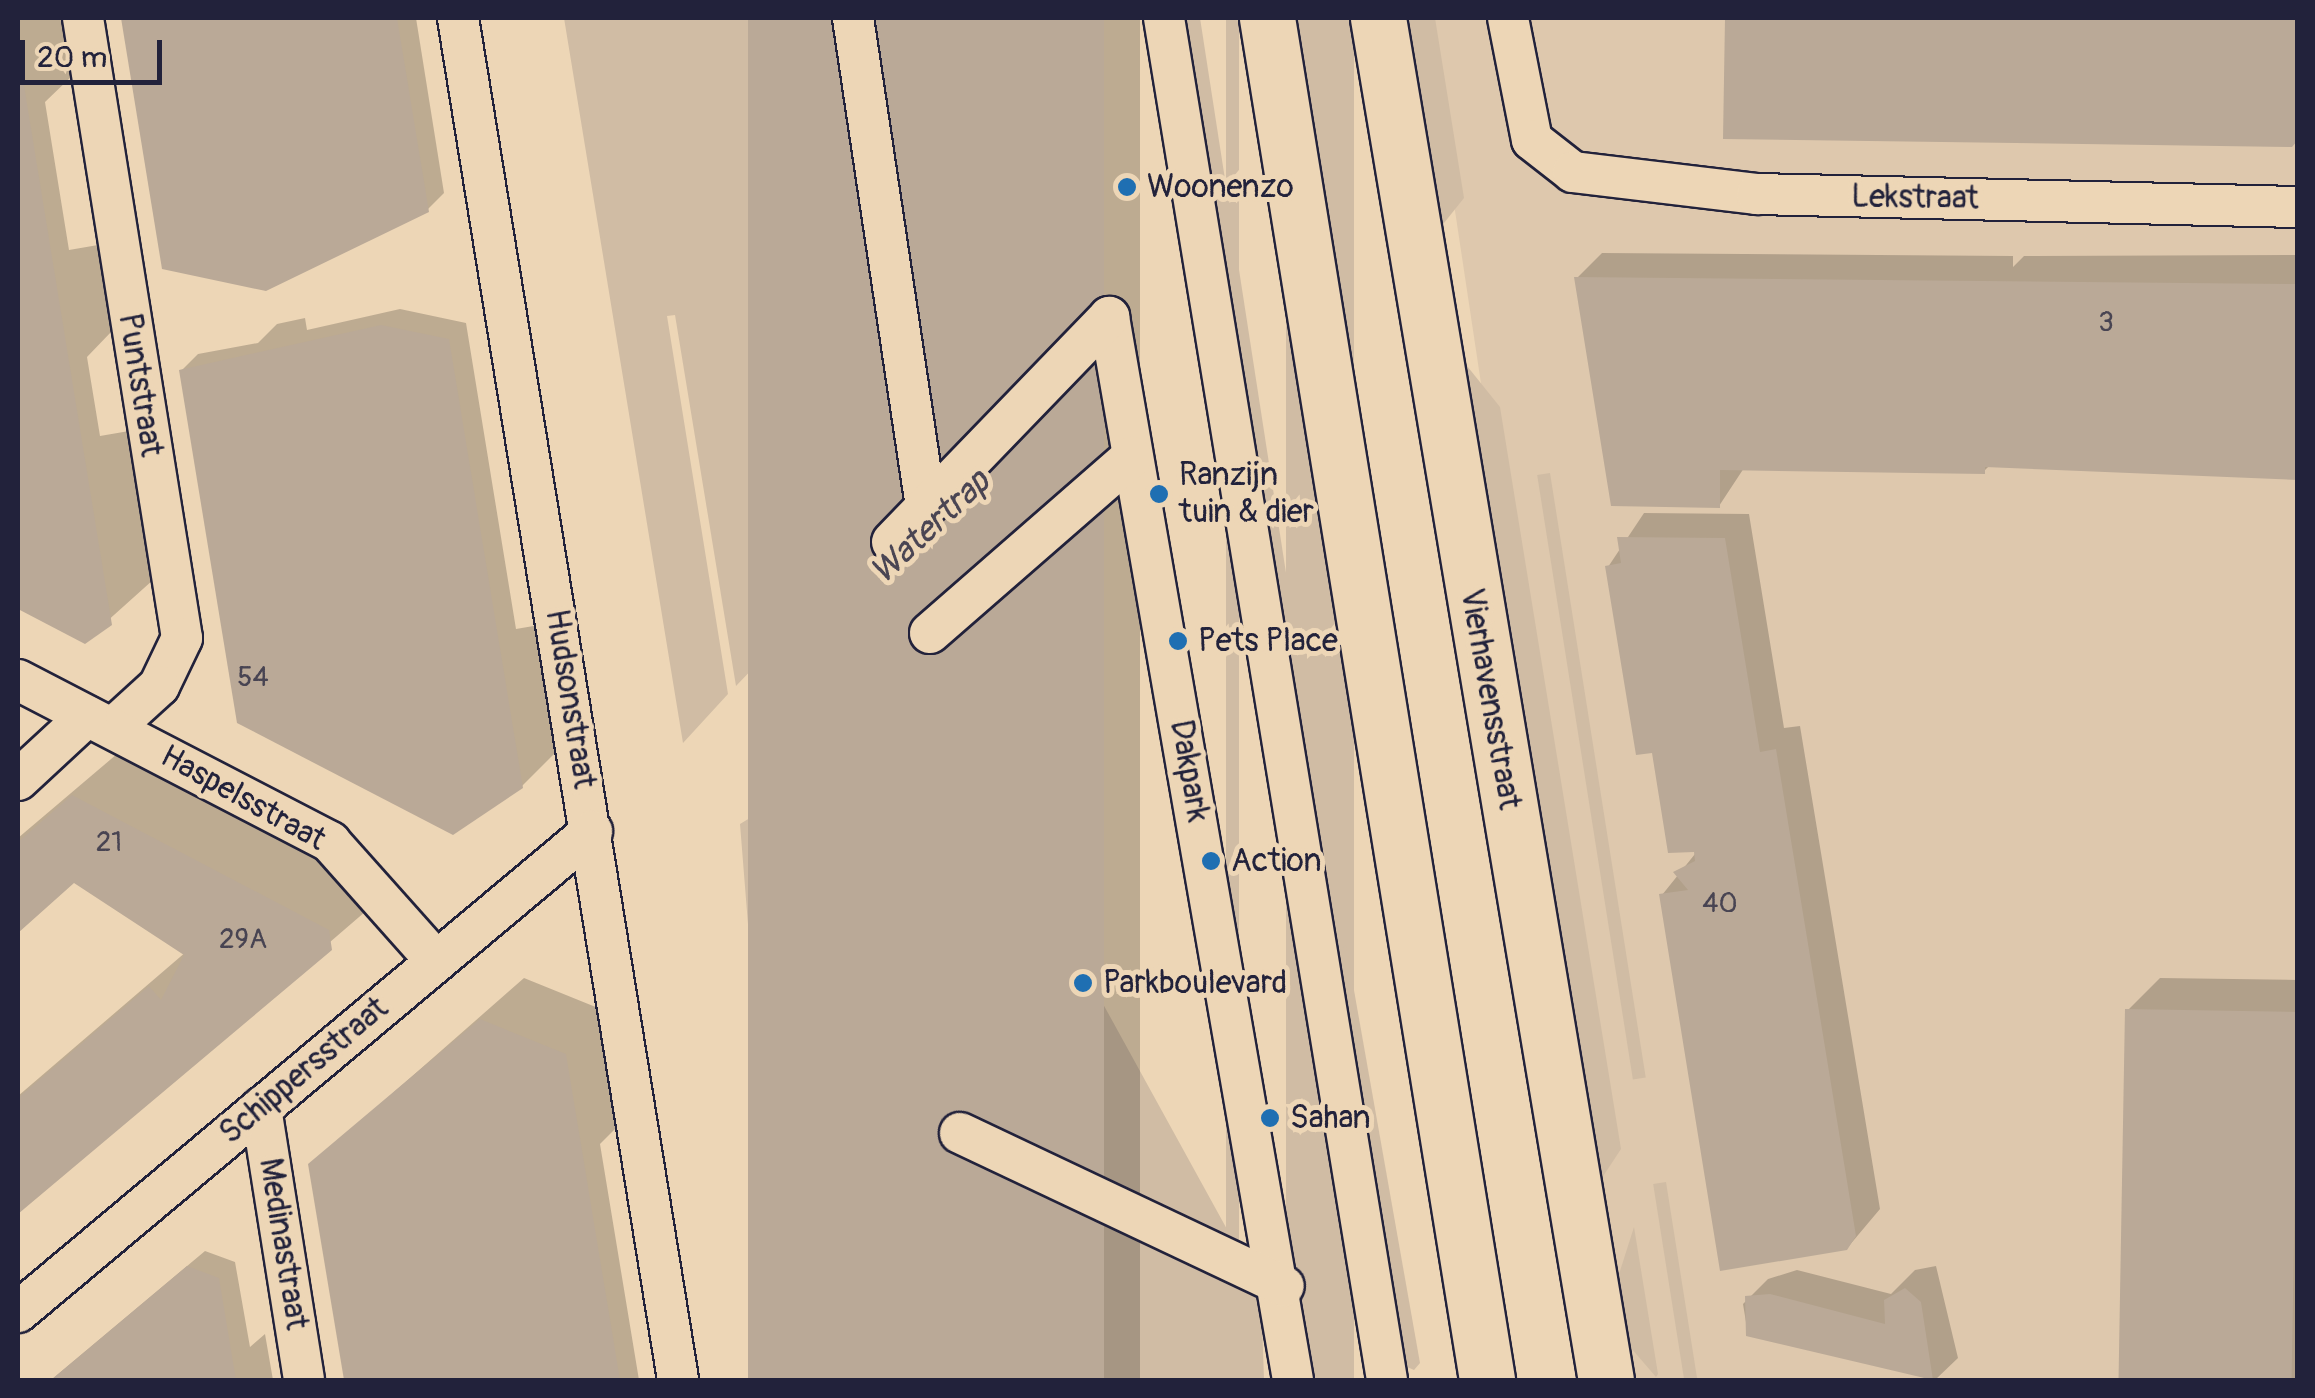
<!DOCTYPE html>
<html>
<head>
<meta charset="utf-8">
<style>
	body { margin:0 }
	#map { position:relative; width:2315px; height:1398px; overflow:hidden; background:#edd6b6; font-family:Pangolin,sans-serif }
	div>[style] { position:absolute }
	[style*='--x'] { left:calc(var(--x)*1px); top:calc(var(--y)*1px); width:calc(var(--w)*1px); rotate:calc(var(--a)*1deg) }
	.built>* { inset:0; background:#dec8ad }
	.green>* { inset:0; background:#d0bca4; transform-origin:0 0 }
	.shadow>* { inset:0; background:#0003; transform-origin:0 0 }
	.stream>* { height:14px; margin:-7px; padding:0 7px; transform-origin:7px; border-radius:7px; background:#a7988c }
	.building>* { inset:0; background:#baa997; transform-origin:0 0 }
	.roads { filter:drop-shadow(2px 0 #22223b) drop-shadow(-2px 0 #22223b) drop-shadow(0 2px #22223b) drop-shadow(0 -2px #22223b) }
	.street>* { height:40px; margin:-20px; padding:0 20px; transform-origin:20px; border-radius:20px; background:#edd6b6 }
	.secondary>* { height:55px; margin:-27.5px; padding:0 27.5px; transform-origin:27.5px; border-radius:27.5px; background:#edd6b6 }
	.dots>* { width:28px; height:28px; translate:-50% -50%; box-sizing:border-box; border:5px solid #edd6b6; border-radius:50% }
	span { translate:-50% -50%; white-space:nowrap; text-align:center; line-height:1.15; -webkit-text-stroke:10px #edd6b6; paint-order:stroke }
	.number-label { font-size:28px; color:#484452 }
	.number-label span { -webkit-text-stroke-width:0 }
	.poi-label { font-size:32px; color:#22223b }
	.left { translate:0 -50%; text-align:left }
	.street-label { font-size:32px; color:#22223b }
	.water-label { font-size:35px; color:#4a4553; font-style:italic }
	.frame { position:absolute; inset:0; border:20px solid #22223b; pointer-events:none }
	.scale { position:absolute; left:20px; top:40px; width:142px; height:45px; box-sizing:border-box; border:5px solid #22223b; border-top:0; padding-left:12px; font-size:30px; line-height:35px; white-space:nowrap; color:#22223b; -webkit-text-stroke:8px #edd6b6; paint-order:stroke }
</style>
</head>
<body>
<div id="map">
	<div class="built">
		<i style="clip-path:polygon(1426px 18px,2297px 18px,2297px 1380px,1631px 1380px)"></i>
	</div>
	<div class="green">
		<i style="clip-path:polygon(564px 18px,819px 18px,909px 506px,736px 686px,675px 315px,667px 316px,728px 694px,683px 743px)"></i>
		<i style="clip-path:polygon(1185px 18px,1200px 18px,1339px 915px,1331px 909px)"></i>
		<i style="left:1226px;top:18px;width:13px;height:1380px"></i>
		<i style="left:1286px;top:18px;width:68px;height:1380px"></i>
		<i style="clip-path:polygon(1400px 18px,1435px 18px,1464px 198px,1436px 233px)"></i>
		<i style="clip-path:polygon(1459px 356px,1500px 407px,1621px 1149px,1596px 1187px)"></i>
		<i style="left:1550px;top:473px;width:612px;height:13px;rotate:81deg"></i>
		<i style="clip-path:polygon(938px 704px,1261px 1291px,1264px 1380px,862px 1380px,832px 1188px,753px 987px,740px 824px)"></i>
		<i style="clip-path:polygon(1346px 945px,1420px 1363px,1414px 1370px,1405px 1366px,1338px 952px)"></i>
		<i style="left:1666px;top:1182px;width:201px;height:13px;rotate:81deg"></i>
		<i style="clip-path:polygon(1634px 1227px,1658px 1374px,1656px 1377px,1619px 1334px,1613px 1293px)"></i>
	</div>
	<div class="shadow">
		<i style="clip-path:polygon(18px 18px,61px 18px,71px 77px,45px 102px,69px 250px,98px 245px,112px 331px,87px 357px,100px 436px,129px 431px,153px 580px,85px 641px,18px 606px)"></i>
		<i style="clip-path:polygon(124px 18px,416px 18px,444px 193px,427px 210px,164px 267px)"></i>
		<i style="left:748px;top:18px;width:392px;height:1380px"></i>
		<i style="left:1727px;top:18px;width:571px;height:119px"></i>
		<i style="clip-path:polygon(1602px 253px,2013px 256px,2013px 267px,2024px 256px,2298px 255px,2298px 477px,1991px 464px,1984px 471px,1744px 468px,1719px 506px,1577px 278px)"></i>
		<i style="clip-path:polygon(400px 309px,466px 323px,516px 629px,545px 624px,565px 743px,522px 786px,181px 371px,198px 354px,258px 343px,277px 324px,305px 318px,307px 330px)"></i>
		<i style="clip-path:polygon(1644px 513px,1749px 514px,1784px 728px,1800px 726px,1880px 1209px,1848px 1247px,1662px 895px,1699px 849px,1654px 750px,1608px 567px)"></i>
		<i style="clip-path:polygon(117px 754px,371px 887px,373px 905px,18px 1211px,18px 1096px,187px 951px,73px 880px,18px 928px,18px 838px)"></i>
		<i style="clip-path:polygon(524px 978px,608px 1012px,626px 1118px,600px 1144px,639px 1380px,348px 1380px,311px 1165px)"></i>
		<i style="clip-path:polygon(2160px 978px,2298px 980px,2298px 1380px,2122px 1380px,2128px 1010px)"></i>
		<i style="clip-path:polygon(205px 1251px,235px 1262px,250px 1347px,265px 1334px,273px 1380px,51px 1380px)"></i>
		<i style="clip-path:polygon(1936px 1266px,1958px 1358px,1935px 1380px,1748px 1334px,1743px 1304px,1768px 1279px,1797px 1270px,1891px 1294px,1915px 1270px)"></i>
	</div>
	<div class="stream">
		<i style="--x:787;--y:703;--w:105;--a:-43.5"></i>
	</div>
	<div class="building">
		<i style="clip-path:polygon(121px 18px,397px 18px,429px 212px,266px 291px,162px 269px)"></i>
		<i style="left:748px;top:18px;width:356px;height:1380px"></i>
		<i style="clip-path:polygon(1725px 18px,2298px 18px,2298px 140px,2292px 147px,1723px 139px)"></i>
		<i style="clip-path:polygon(20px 61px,112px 625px,85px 644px,18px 609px)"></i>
		<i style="clip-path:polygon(1574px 277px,2298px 284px,2298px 480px,1985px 467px,1985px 474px,1720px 470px,1720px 508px,1611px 506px)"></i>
		<i style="clip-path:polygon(381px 325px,449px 339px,523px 788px,453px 835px,237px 723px,179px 370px)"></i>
		<i style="clip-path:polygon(1617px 537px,1725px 538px,1760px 752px,1776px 749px,1856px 1236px,1847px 1250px,1720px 1271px,1659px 894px,1688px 890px,1673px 872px,1695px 861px,1694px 852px,1668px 853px,1652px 753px,1636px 755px,1605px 566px,1621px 563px)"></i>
		<i style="clip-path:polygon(72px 795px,329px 930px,332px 950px,18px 1214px,18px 1098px,149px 986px,161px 1000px,184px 955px,74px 883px,18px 933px,18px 842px)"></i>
		<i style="left:2125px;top:1009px;width:173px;height:371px;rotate:1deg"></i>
		<i style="clip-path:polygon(480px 1019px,566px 1054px,620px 1380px,344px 1380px,308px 1164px)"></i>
		<i style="clip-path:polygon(187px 1266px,219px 1278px,236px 1380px,51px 1380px)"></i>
		<i style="clip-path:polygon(1905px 1288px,1921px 1302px,1933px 1380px,1746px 1336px,1745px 1296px,1770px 1294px,1885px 1324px,1884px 1300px)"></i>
	</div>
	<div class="roads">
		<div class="street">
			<i style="--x:83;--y:18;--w:628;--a:80.93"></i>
			<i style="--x:182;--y:638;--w:53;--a:115.6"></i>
			<i style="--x:159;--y:686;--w:62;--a:137.6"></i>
			<i style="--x:458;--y:18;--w:1380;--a:80.82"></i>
			<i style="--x:853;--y:18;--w:493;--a:81.5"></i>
			<i style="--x:1164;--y:18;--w:1380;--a:80.7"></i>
			<i style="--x:1508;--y:18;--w:124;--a:78.9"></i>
			<i style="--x:1532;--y:140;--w:52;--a:38"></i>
			<i style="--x:1573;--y:172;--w:185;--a:6.8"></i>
			<i style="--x:1757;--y:194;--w:541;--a:1.38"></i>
			<i style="--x:1109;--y:317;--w:1079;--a:80.18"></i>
			<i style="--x:892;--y:542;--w:313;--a:-46"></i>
			<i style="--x:930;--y:633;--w:268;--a:-41.1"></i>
			<i style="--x:18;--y:680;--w:352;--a:27.4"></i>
			<i style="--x:330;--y:842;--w:158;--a:48.3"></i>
			<i style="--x:18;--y:780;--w:94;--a:-42.8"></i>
			<i style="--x:261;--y:1108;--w:275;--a:81"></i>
			<i style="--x:960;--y:1133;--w:358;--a:25.3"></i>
			<i style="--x:18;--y:1312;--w:749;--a:-39.96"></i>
		</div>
		<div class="secondary">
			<i style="--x:1267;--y:18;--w:1380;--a:80.82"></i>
			<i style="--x:1378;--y:18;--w:1381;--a:80.5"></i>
		</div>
	</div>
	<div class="dots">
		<i style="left:1127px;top:187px;background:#1f6fb2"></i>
		<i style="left:1159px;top:494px;background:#1f6fb2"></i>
		<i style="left:1178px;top:641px;background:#1f6fb2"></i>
		<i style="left:1211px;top:861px;background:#1f6fb2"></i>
		<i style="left:1083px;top:983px;background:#1f6fb2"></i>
		<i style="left:1270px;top:1118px;background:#1f6fb2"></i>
	</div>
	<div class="number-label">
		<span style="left:2106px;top:323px">3</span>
		<span style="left:253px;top:678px">54</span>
		<span style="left:109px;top:843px">21</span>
		<span style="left:1720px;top:904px">40</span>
		<span style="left:243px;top:940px">29A</span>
	</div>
	<div class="poi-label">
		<span class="left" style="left:1147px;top:187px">Woonenzo</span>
		<span class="left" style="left:1179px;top:494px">Ranzijn<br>tuin &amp; dier</span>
		<span class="left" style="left:1198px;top:641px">Pets Place</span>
		<span class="left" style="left:1231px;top:861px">Action</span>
		<span class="left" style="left:1103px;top:983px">Parkboulevard</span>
		<span class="left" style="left:1290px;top:1118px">Sahan</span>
	</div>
	<div class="street-label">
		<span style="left:1915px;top:198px;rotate:1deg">Lekstraat</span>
		<span style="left:140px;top:385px;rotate:81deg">Puntstraat</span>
		<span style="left:570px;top:699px;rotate:81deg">Hudsonstraat</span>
		<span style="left:1490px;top:699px;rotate:80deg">Vierhavensstraat</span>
		<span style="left:1189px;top:771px;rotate:80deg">Dakpark</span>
		<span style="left:243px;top:798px;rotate:29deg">Haspelsstraat</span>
		<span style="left:304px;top:1071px;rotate:-40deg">Schippersstraat</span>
		<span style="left:283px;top:1244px;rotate:81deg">Medinastraat</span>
	</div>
	<div class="water-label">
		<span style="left:930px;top:527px;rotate:-43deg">Watertrap</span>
	</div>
	<div class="frame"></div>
	<div class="scale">20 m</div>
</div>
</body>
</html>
